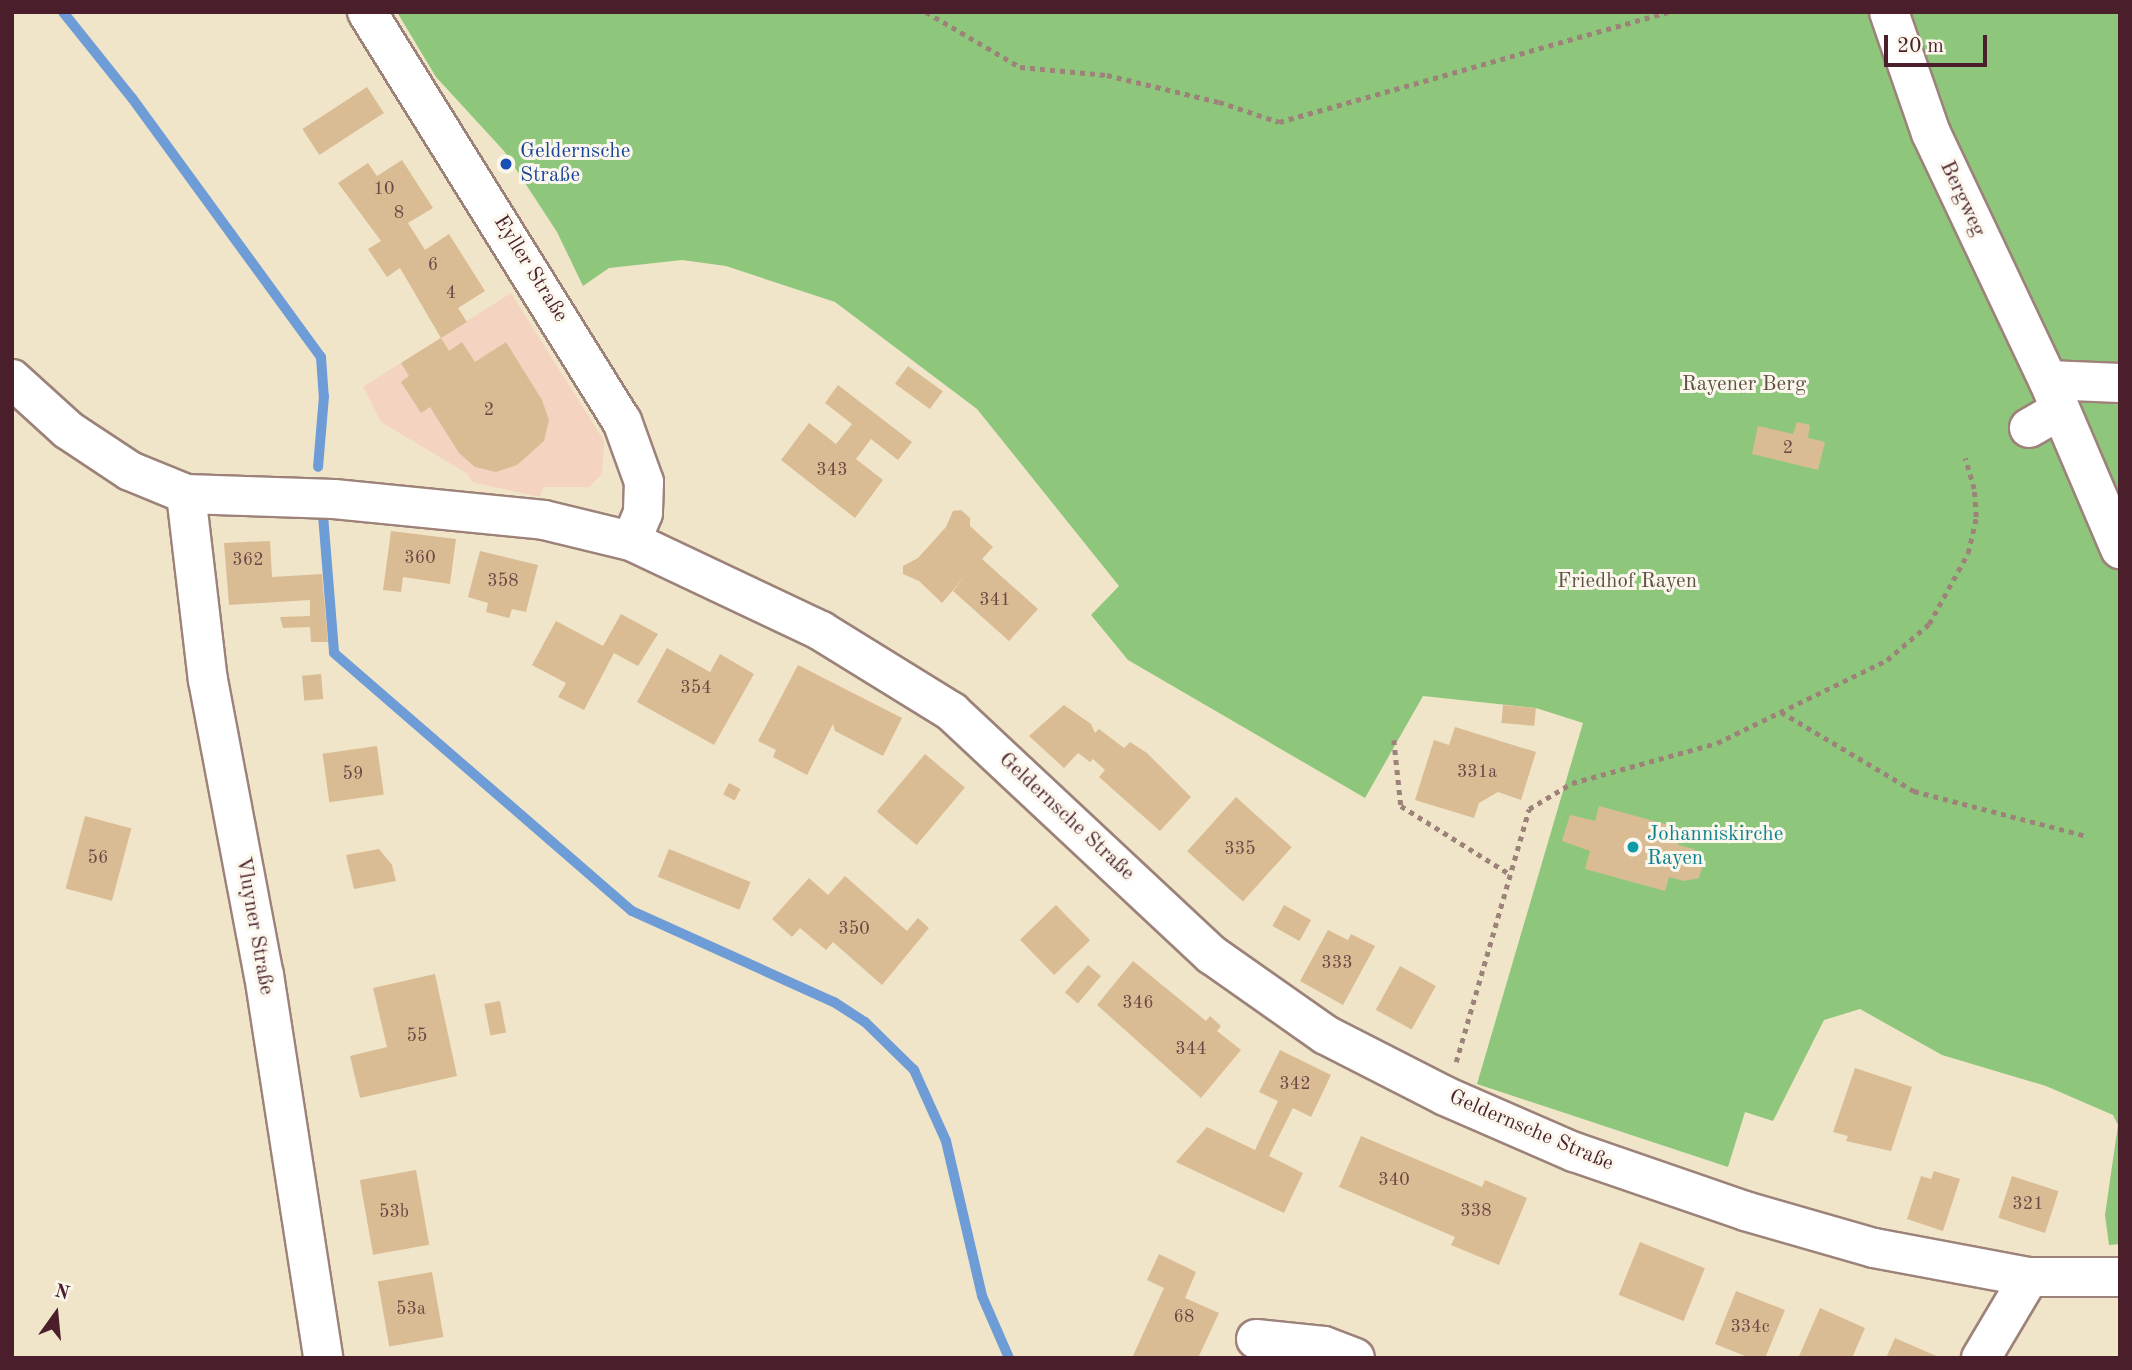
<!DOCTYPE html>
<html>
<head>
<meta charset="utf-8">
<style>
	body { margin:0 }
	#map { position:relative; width:2132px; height:1370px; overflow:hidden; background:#f0e5c8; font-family:"Old Standard TT",serif }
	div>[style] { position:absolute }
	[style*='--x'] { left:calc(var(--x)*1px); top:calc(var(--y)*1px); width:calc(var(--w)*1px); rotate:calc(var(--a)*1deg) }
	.built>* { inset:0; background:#f4d3c0 }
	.green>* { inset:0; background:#8ec77b }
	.stream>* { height:10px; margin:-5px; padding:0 5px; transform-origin:5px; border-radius:5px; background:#6e9cd6 }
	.building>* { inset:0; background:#dabc94; transform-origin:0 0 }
	.path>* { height:4.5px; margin-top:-2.25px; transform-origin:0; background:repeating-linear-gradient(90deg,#9d827a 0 5px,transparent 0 10px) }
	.roads { filter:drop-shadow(2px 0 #9d827a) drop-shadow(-2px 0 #9d827a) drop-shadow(0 2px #9d827a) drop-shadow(0 -2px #9d827a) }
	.minor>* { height:38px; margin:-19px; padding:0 19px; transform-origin:19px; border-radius:19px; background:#fff }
	.major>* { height:38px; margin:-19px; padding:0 19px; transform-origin:19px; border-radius:19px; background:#fff }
	.dots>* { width:19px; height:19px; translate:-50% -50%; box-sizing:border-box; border:4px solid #fbf7ec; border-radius:50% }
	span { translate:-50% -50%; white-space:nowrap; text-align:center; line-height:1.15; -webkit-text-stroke:6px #fbf7ec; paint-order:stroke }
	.number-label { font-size:18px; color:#6e4645 }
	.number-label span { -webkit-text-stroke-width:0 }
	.transit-label { font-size:21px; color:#164399 }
	.left { translate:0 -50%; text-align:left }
	.street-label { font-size:21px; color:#4a1f2b }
	.park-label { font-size:21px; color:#5e5143 }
	.culture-label { font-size:21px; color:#0d838f }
	.frame { position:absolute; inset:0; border:14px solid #4a1f2b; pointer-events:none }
	.north { position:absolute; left:21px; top:1279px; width:70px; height:70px; -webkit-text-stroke:5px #fbf7ec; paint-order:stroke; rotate:15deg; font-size:19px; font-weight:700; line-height:28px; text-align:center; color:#4a1f2b }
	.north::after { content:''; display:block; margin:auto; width:24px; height:32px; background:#4a1f2b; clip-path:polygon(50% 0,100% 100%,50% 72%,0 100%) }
	.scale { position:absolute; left:1884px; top:35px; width:103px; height:32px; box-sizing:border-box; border:4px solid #4a1f2b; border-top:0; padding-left:9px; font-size:21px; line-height:24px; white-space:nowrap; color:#4a1f2b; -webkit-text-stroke:5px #fbf7ec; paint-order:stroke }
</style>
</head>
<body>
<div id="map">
	<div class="built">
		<i style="clip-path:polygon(511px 293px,604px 441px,602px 474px,589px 487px,543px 487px,540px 497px,472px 482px,468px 474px,381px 422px,363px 387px)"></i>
	</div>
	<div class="green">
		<i style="clip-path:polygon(397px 12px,2120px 12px,2120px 1244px,2109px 1245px,2105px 1215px,2118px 1125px,2113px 1115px,2046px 1086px,1942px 1055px,1860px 1009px,1824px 1020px,1773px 1121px,1745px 1112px,1728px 1167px,1477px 1084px,1583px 723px,1536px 708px,1423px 696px,1365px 798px,1128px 660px,1091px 615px,1119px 586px,977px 409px,835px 302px,726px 266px,682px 260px,609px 268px,583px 286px,557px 232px,504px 151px,436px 77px)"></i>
	</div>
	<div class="stream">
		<i style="--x:63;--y:12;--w:110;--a:51.3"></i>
		<i style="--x:132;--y:98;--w:321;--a:53.9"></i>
		<i style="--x:321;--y:357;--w:39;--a:86"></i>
		<i style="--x:324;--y:396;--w:71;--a:94.8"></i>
		<i style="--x:323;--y:515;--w:138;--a:85.4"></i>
		<i style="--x:334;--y:653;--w:394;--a:40.9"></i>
		<i style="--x:632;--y:911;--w:222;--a:24.3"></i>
		<i style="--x:834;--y:1002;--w:37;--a:33"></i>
		<i style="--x:865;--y:1022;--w:69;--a:44.4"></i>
		<i style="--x:914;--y:1070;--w:78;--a:65.7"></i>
		<i style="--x:946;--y:1141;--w:159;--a:76.9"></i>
		<i style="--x:982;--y:1296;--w:68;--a:66.5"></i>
	</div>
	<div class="building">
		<i style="left:367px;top:87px;width:31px;height:77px;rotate:57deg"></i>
		<i style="clip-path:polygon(402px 160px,433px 208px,408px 223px,417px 237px,425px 250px,449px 234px,485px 291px,458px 308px,467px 322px,441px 338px,449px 351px,462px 342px,475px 362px,506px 342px,542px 400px,549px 420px,544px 441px,517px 465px,496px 472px,475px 467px,459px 453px,430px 407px,421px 413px,401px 382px,409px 376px,401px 363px,441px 338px,400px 268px,387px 277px,368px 249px,381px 241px,338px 183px,368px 163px,377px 176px)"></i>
		<i style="left:908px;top:366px;width:43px;height:22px;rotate:36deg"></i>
		<i style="clip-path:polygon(838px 385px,912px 442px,898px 460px,871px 439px,856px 459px,883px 480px,855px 518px,781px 460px,809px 423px,836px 444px,852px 424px,825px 403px)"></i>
		<i style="clip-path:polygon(1797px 422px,1810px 425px,1808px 438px,1825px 442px,1818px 470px,1752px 454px,1758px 426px,1793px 434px)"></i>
		<i style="clip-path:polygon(961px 510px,970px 518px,970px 526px,993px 547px,982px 559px,1038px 609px,1009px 641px,953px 591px,965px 576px,942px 603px,919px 581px,903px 574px,903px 566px,918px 558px,946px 527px,953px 511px)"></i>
		<i style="clip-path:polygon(391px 531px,456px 539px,450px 584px,403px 577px,401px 592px,383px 590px)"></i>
		<i style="clip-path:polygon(270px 541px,272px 577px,322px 574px,328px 642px,311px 642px,310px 627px,283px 628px,280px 617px,310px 616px,310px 600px,229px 605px,224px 543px)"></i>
		<i style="clip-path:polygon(480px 551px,538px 565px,526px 612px,512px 609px,509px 618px,486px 612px,488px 603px,468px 597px)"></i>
		<i style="clip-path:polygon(621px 614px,658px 634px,638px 666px,614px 653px,584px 710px,558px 697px,566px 683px,532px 665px,556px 621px,603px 646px)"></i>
		<i style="clip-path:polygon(667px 648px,710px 672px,720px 654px,754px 674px,714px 745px,637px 702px)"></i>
		<i style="clip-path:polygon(798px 665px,902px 718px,883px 756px,835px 731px,833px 724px,807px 775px,773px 757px,776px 750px,758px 741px)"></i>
		<i style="left:321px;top:674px;width:25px;height:19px;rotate:85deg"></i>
		<i style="clip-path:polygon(1064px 705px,1091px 724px,1095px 733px,1099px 729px,1124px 748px,1130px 742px,1147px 753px,1191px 797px,1160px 831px,1099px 777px,1105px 770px,1093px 759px,1090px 762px,1078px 753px,1064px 768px,1029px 736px)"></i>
		<i style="left:1503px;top:705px;width:33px;height:18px;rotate:5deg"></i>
		<i style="clip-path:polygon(1455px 727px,1536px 752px,1521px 800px,1498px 792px,1479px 803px,1474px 818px,1415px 800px,1434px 740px,1449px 745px)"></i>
		<i style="left:377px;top:746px;width:49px;height:55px;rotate:82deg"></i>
		<i style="left:925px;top:754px;width:52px;height:75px;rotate:40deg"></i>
		<i style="left:729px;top:783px;width:13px;height:13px;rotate:27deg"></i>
		<i style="left:1236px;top:797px;width:75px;height:73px;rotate:42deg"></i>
		<i style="clip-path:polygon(1599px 806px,1683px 829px,1678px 845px,1694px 849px,1704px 861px,1699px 878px,1684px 881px,1669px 877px,1665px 891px,1585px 869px,1590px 851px,1562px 841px,1570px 815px,1595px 821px)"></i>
		<i style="left:85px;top:816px;width:48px;height:75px;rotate:15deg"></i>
		<i style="clip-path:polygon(379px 849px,392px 865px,396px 881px,354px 889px,346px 855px)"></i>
		<i style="left:669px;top:849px;width:88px;height:30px;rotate:22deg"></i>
		<i style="clip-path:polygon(845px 876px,907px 931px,918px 918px,929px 928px,882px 985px,833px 942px,826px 950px,800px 928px,792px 937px,772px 919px,809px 878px,828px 895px)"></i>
		<i style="left:1056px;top:905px;width:49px;height:50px;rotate:46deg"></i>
		<i style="left:1284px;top:905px;width:31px;height:24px;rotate:29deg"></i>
		<i style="clip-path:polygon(1328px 930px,1348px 940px,1351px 934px,1375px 946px,1343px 1005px,1300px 981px)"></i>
		<i style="clip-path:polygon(1133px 961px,1206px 1021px,1210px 1016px,1221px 1026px,1217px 1031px,1241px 1050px,1201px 1098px,1097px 1005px)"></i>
		<i style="left:1088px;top:965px;width:17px;height:36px;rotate:40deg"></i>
		<i style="left:1400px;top:966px;width:41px;height:50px;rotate:29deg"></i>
		<i style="clip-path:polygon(435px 974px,457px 1076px,360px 1098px,350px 1056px,387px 1047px,373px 988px)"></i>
		<i style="left:500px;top:1001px;width:32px;height:16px;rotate:79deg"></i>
		<i style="clip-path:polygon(1280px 1050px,1331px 1075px,1311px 1117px,1293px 1108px,1269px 1156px,1303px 1173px,1284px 1213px,1176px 1162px,1207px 1127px,1255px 1150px,1278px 1101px,1259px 1092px)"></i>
		<i style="clip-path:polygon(1855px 1068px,1912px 1087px,1891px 1151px,1846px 1141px,1848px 1136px,1833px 1132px)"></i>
		<i style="clip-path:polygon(1361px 1136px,1482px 1187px,1485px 1180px,1527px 1198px,1499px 1265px,1451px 1245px,1455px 1237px,1339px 1187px)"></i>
		<i style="left:416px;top:1170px;width:76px;height:57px;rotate:80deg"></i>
		<i style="clip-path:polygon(1934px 1171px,1960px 1179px,1943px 1231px,1907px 1219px,1921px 1176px,1931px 1179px)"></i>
		<i style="left:2012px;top:1176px;width:49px;height:44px;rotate:18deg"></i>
		<i style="left:1640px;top:1242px;width:70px;height:57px;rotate:22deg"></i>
		<i style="clip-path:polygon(1159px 1254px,1196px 1272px,1185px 1298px,1219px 1313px,1198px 1358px,1132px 1358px,1164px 1288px,1147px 1280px)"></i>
		<i style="left:432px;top:1272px;width:66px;height:55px;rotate:80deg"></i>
		<i style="clip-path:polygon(1736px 1291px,1785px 1310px,1765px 1358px,1750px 1358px,1715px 1344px)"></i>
		<i style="clip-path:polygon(1820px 1308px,1865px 1328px,1852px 1358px,1799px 1356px)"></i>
		<i style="clip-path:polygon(1895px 1338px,1941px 1358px,1886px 1358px)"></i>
	</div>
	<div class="path">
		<i style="--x:926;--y:12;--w:109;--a:30.3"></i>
		<i style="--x:1020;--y:67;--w:87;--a:5.3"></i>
		<i style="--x:1107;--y:75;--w:115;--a:13.6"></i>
		<i style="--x:1219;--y:102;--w:63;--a:18.4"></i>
		<i style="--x:1279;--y:122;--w:404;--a:-15.8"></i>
		<i style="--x:1781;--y:712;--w:155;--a:30.7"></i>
		<i style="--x:1914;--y:791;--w:179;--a:14.6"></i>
		<i style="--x:1394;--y:740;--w:66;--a:83.9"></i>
		<i style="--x:1401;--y:806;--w:128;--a:32"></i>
		<i style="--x:1456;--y:1062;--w:263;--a:-73.9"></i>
		<i style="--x:1529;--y:809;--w:50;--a:-31.2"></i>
		<i style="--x:1572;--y:783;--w:150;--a:-15.4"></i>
		<i style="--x:1717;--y:743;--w:189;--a:-26"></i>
		<i style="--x:1887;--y:660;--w:55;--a:-40.6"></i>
		<i style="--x:1929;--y:624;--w:81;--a:-61.2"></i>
		<i style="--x:1968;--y:553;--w:37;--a:-77"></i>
		<i style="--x:1976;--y:517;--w:28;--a:-94"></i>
		<i style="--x:1974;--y:489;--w:32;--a:-106"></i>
	</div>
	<div class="roads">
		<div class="minor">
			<i style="--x:1889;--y:12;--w:128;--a:70.9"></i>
			<i style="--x:1931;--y:133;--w:273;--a:64.7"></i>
			<i style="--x:2048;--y:380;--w:184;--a:66.9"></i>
			<i style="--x:2048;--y:380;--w:72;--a:2.4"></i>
			<i style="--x:2029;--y:428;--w:34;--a:-30"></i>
			<i style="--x:186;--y:494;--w:187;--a:83.3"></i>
			<i style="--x:208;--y:680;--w:300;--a:79.3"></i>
			<i style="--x:264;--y:975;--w:388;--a:81.2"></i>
			<i style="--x:1256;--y:1339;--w:68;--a:5.9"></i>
			<i style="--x:1324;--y:1346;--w:33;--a:21"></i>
			<i style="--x:1981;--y:1358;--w:94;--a:-59.3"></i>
		</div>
		<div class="major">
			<i style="--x:367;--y:12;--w:482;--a:58.1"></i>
			<i style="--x:622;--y:421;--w:65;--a:70.2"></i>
			<i style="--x:644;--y:482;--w:31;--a:92"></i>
			<i style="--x:643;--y:513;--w:30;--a:113"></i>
			<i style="--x:12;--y:379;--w:76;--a:42.3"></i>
			<i style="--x:68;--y:430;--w:74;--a:33.5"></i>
			<i style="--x:130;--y:471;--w:61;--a:22.3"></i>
			<i style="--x:186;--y:494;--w:148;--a:1.9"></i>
			<i style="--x:334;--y:499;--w:211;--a:5.7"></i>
			<i style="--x:544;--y:520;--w:89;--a:13.6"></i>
			<i style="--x:631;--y:541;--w:210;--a:25.3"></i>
			<i style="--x:821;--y:631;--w:154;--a:31.7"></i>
			<i style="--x:952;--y:712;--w:356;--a:43.1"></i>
			<i style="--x:1212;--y:955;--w:139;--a:35.1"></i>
			<i style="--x:1326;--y:1035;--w:134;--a:27.1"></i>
			<i style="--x:1445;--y:1096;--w:141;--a:23.5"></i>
			<i style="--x:1574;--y:1152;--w:181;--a:19"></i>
			<i style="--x:1745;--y:1211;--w:134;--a:16"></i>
			<i style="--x:1874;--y:1248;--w:158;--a:10.6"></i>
			<i style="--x:2029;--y:1277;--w:91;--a:0"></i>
		</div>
	</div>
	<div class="dots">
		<i style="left:506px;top:164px;background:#1a4fb4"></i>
		<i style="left:1633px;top:847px;background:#0f9aa8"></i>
	</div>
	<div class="number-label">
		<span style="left:384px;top:189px">10</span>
		<span style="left:399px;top:213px">8</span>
		<span style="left:433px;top:265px">6</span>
		<span style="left:451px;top:293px">4</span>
		<span style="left:489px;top:410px">2</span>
		<span style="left:1788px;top:448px">2</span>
		<span style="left:832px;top:470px">343</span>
		<span style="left:420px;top:558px">360</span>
		<span style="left:248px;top:560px">362</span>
		<span style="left:503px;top:581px">358</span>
		<span style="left:995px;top:600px">341</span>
		<span style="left:696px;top:688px">354</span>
		<span style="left:1477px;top:772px">331a</span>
		<span style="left:353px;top:774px">59</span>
		<span style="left:1240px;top:849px">335</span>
		<span style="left:98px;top:858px">56</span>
		<span style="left:854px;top:929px">350</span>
		<span style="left:1337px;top:963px">333</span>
		<span style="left:1138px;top:1003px">346</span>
		<span style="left:417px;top:1036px">55</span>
		<span style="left:1191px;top:1049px">344</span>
		<span style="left:1295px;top:1084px">342</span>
		<span style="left:1394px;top:1180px">340</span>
		<span style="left:2028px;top:1204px">321</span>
		<span style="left:1476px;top:1211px">338</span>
		<span style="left:394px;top:1212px">53b</span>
		<span style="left:411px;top:1309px">53a</span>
		<span style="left:1184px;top:1317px">68</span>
		<span style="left:1750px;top:1327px">334c</span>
	</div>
	<div class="transit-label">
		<span class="left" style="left:520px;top:164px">Geldernsche<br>Straße</span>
	</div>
	<div class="street-label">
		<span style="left:1962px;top:199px;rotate:65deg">Bergweg</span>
		<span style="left:530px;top:269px;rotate:58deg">Eyller Straße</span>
		<span style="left:1066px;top:817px;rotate:43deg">Geldernsche Straße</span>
		<span style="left:254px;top:926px;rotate:80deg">Vluyner Straße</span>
		<span style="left:1531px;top:1131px;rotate:23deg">Geldernsche Straße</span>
	</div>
	<div class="park-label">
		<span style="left:1744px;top:385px">Rayener Berg</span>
		<span style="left:1627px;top:582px">Friedhof Rayen</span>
	</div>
	<div class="culture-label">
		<span class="left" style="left:1647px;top:847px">Johanniskirche<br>Rayen</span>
	</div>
	<div class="frame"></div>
	<div class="north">N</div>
	<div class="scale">20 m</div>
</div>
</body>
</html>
